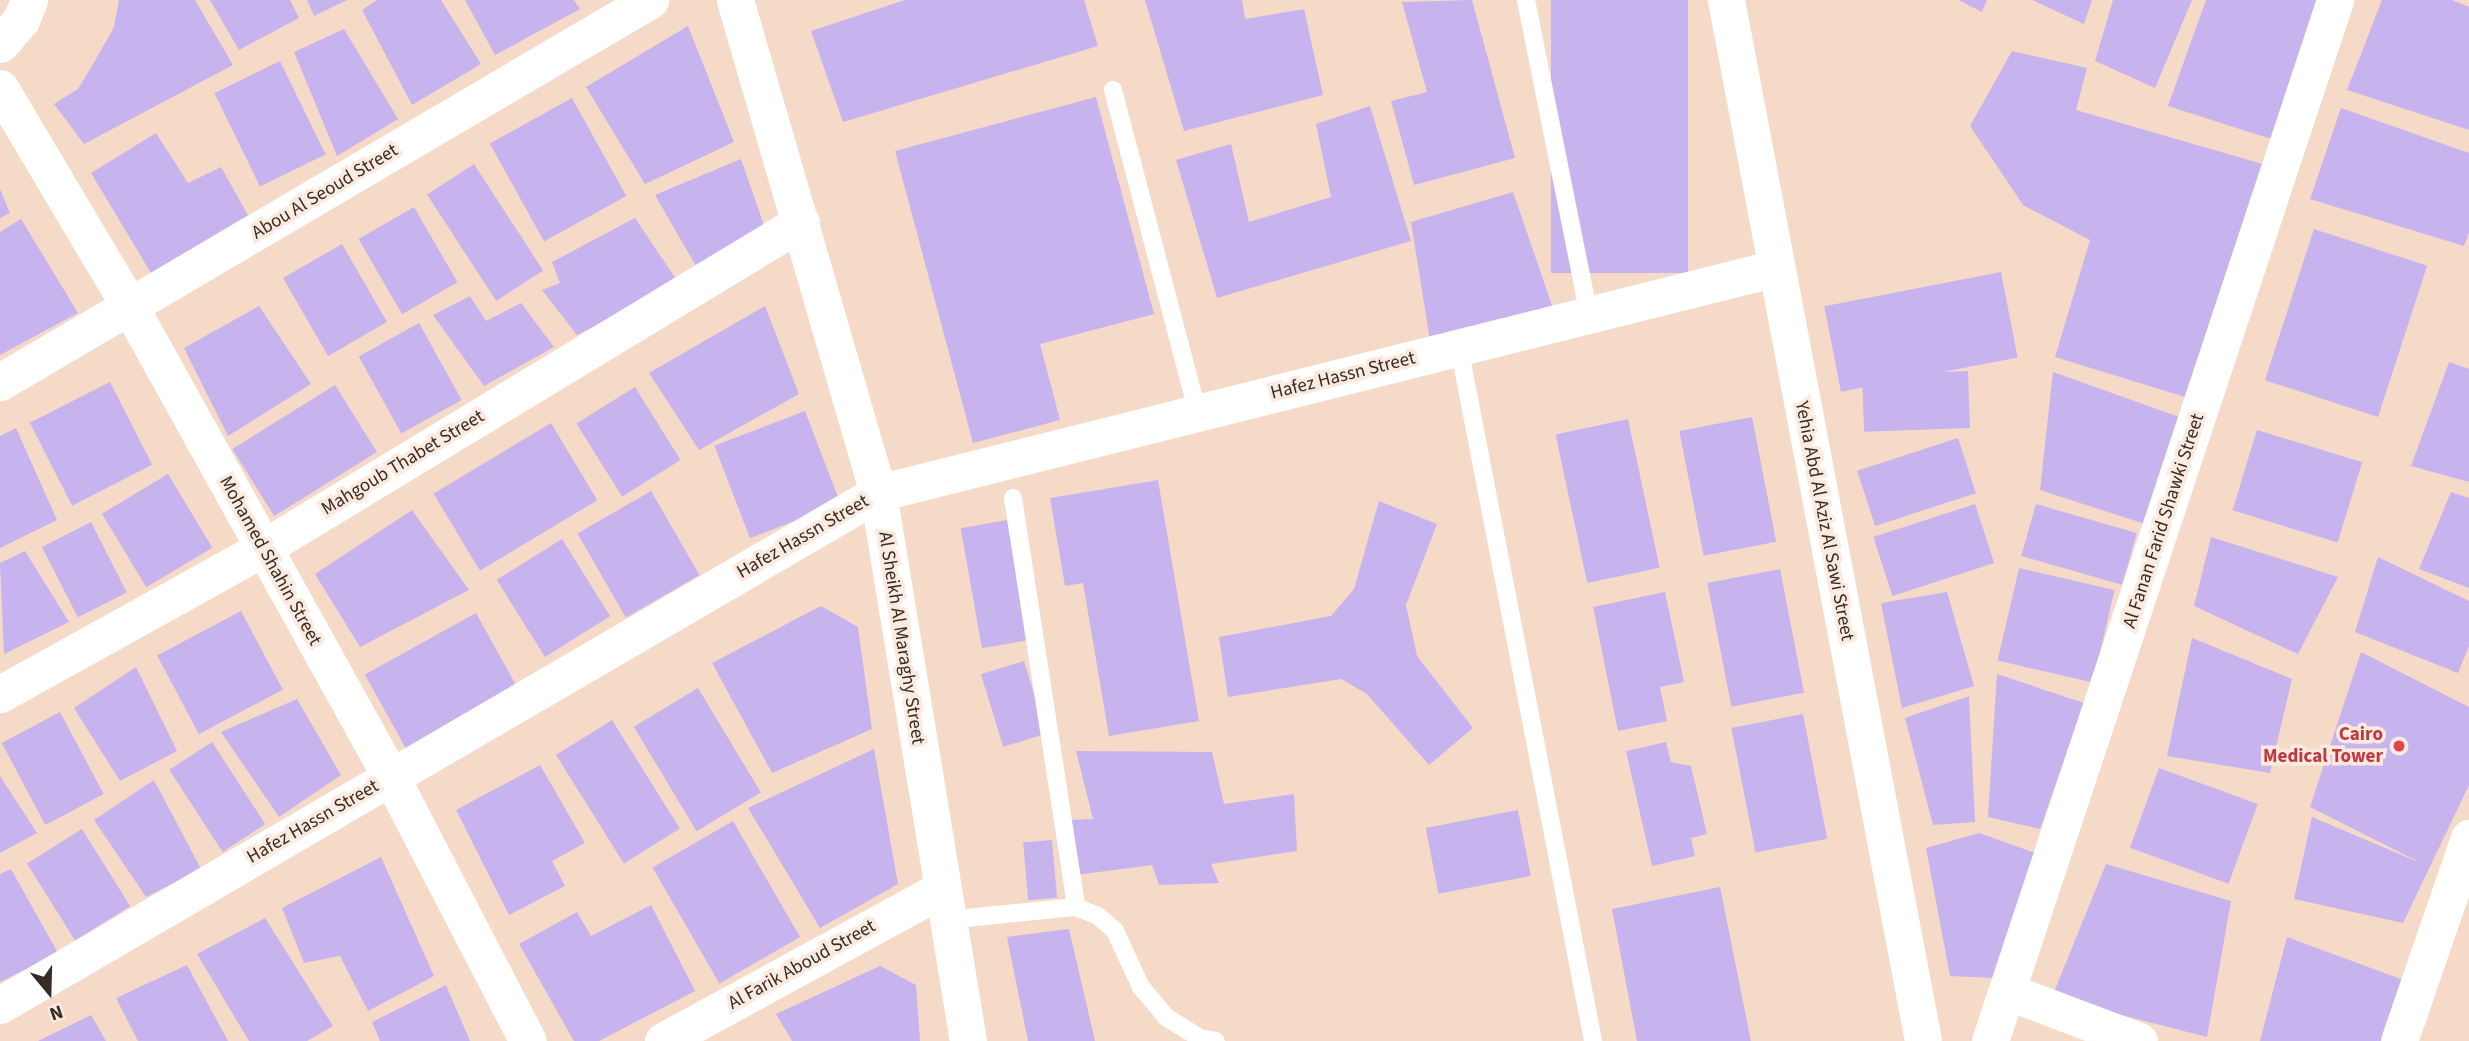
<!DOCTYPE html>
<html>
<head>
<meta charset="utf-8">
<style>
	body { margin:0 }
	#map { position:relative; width:2469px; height:1041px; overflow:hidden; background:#f6dac8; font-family:"Source Sans 3",sans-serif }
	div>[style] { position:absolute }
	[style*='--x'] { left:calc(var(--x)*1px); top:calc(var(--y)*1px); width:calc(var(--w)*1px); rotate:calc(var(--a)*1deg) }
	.building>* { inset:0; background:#c7b3ee; transform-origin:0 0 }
	.service>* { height:18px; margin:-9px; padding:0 9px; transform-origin:9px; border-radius:9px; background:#fff }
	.minor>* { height:37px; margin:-18.5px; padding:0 18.5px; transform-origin:18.5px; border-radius:18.5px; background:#fff }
	.dots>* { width:19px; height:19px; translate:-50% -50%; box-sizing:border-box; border:4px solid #fbeadf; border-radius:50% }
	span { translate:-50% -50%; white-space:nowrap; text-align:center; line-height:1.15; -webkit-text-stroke:7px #fbeadf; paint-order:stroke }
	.street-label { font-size:19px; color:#372c25 }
	.health-label { font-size:19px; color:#be3a42; font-weight:700 }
	.right { translate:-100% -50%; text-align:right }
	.north { position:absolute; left:14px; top:957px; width:70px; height:70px; -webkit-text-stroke:5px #fbeadf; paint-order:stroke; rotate:161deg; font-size:19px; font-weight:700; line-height:28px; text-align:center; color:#372c25 }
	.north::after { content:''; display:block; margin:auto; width:24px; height:32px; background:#372c25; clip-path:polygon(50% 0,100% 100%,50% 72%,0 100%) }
</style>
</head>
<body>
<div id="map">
	<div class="building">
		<i style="clip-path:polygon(119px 0,195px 0,233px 65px,84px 144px,54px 104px,78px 89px,96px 59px,114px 27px)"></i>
		<i style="clip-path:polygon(210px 0,290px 0,299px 18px,239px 50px)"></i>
		<i style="clip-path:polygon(307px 0,347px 0,314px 16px)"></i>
		<i style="clip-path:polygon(377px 0,441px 0,481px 64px,412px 105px,362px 10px)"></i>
		<i style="clip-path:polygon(465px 0,574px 0,580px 9px,495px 55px)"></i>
		<i style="clip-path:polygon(905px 0,1084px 0,1098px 46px,843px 122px,811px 31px)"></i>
		<i style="clip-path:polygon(1145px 0,1242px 0,1245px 19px,1304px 9px,1323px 95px,1184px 131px)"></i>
		<i style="clip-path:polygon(1472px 0,1515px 158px,1414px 185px,1391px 101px,1427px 92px,1402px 2px)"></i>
		<i style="left:1551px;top:0;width:137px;height:273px"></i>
		<i style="clip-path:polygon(1958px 0,1987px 0,1982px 12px)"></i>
		<i style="clip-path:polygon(2032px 0,2092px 0,2084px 24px)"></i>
		<i style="clip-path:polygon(2113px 0,2192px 0,2155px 88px,2095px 61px)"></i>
		<i style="clip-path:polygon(2206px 0,2324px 0,2274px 140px,2168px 106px)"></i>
		<i style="clip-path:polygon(2382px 0,2452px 0,2469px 7px,2469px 130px,2347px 90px)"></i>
		<i style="clip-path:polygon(688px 26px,734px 142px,645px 184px,586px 87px)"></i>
		<i style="clip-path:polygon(344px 29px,398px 119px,337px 156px,294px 52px)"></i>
		<i style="clip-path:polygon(2012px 51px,2087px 68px,2076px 110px,2266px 165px,2185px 397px,2055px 357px,2090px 240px,2023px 205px,1970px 126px)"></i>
		<i style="left:280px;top:61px;width:104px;height:73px;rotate:64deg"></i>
		<i style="clip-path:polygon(1096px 97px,1154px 314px,1040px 344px,1060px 420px,973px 443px,895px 151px)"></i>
		<i style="left:572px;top:98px;width:112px;height:94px;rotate:61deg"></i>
		<i style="clip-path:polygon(1370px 106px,1411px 241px,1217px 298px,1176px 160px,1231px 144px,1249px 222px,1331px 197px,1316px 124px)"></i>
		<i style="clip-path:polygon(2341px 108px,2469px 153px,2469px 232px,2464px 246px,2310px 199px)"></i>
		<i style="clip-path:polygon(156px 133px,188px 183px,221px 167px,248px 215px,151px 273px,91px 173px)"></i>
		<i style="clip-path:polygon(741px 159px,767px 234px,700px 273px,655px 195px)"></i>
		<i style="left:474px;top:164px;width:127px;height:56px;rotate:57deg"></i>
		<i style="clip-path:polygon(0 189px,10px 213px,0 218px)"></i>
		<i style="clip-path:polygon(1513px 192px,1556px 317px,1431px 347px,1411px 222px)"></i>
		<i style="left:414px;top:207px;width:87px;height:64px;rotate:60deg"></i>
		<i style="clip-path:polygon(635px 218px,678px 282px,577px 335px,542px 290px,560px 283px,552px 262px)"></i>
		<i style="clip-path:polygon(21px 219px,78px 313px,0 355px,0 232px)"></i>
		<i style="left:2314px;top:229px;width:119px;height:159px;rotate:18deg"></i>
		<i style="left:342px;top:244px;width:90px;height:68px;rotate:60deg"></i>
		<i style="left:2001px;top:272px;width:87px;height:180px;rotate:79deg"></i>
		<i style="clip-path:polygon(470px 296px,486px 321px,521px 303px,554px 347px,484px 386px,433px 315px)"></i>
		<i style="clip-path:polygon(259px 306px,311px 384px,228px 436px,184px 348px)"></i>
		<i style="clip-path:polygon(765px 306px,799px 394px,699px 450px,649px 373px)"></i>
		<i style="left:419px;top:323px;width:88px;height:69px;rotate:61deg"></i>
		<i style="clip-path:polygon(2449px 362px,2469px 369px,2469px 482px,2411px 466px)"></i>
		<i style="left:1968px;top:371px;width:57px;height:106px;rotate:88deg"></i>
		<i style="clip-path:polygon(2053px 372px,2185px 419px,2145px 524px,2040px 490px)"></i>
		<i style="left:110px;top:382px;width:93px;height:90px;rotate:63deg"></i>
		<i style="left:335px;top:385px;width:79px;height:121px;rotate:58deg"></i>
		<i style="left:635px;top:387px;width:86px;height:69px;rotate:58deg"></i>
		<i style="left:805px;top:411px;width:99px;height:97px;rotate:69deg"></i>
		<i style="left:1752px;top:417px;width:127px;height:74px;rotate:79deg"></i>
		<i style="left:1628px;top:419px;width:152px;height:74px;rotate:78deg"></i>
		<i style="left:551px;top:423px;width:90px;height:137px;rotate:59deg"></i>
		<i style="clip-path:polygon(16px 428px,57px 520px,0 548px,0 436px)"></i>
		<i style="left:2257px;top:430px;width:110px;height:84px;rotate:17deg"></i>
		<i style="left:1958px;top:438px;width:58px;height:106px;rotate:72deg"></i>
		<i style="left:168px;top:474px;width:86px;height:77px;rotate:59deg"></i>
		<i style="clip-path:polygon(1158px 480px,1199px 721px,1109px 736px,1083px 583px,1065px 586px,1050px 498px)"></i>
		<i style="left:651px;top:491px;width:97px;height:85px;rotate:60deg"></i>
		<i style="clip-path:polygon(2451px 492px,2469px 498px,2469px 588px,2419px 569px)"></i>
		<i style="clip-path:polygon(1379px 501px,1437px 524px,1406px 605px,1417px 656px,1473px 728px,1429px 765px,1367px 694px,1341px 679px,1228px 697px,1219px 637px,1331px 616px,1354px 589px)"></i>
		<i style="left:1975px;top:504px;width:62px;height:107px;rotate:72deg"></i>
		<i style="left:2036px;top:504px;width:105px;height:54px;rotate:16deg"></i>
		<i style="clip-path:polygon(412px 510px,469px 590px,360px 647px,315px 574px)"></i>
		<i style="left:1007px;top:520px;width:122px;height:47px;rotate:80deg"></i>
		<i style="left:91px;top:522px;width:79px;height:55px;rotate:63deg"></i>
		<i style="clip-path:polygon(2211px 537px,2338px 577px,2298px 654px,2194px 606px)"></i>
		<i style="left:562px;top:539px;width:91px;height:77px;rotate:58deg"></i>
		<i style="clip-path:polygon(25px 551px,69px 622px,4px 654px,0 563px)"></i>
		<i style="clip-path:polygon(2378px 557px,2469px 601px,2469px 646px,2458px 673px,2355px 632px)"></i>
		<i style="left:2019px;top:568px;width:98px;height:95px;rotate:13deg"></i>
		<i style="left:1780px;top:569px;width:126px;height:74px;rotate:79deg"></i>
		<i style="clip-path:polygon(1665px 592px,1684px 682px,1660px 687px,1667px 721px,1618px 731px,1593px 607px)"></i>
		<i style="clip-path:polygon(1947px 592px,1974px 686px,1902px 708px,1881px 603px)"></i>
		<i style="clip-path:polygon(821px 606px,858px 627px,872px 729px,772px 773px,712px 663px)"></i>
		<i style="left:241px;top:611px;width:89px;height:95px;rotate:62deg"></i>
		<i style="left:476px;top:613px;width:85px;height:127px;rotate:61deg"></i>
		<i style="clip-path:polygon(2192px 638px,2292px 679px,2270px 773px,2167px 756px)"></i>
		<i style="clip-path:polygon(2361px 652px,2469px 707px,2469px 785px,2403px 923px,2294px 899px,2312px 817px,2423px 864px,2310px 807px)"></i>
		<i style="left:1024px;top:661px;width:76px;height:45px;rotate:73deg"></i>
		<i style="clip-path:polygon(136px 667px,177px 751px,120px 781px,74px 708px)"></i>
		<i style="clip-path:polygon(1997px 674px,2084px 703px,2040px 829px,1988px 817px)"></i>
		<i style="left:698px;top:688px;width:122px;height:75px;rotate:59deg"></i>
		<i style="clip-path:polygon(1969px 696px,1975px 822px,1933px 825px,1905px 718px)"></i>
		<i style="clip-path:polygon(297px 699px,341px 775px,279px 817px,221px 732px)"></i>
		<i style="left:60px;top:712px;width:93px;height:66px;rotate:62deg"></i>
		<i style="left:1803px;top:714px;width:127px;height:73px;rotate:79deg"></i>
		<i style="left:612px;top:720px;width:128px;height:66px;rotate:58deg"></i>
		<i style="left:212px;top:742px;width:98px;height:51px;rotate:57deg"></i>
		<i style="clip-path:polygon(1666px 742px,1671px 762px,1691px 766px,1707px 834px,1691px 838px,1695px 856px,1652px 866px,1626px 751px)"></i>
		<i style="clip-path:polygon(874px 749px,898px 884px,820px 928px,748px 808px)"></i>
		<i style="clip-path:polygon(1076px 751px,1212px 752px,1224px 804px,1294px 794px,1297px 851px,1211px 864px,1219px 883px,1159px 885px,1152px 865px,1076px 875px,1068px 820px,1093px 819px)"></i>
		<i style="clip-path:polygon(540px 765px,585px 843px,552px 861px,565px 886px,509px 915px,456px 810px)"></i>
		<i style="left:2159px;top:768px;width:105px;height:85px;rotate:20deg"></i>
		<i style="clip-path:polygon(0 776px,37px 833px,0 853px)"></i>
		<i style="clip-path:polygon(154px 780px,201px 869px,146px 897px,94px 820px)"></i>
		<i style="left:1518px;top:810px;width:67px;height:94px;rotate:79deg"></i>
		<i style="left:733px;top:821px;width:134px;height:93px;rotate:60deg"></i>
		<i style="left:82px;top:829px;width:91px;height:65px;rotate:58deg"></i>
		<i style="clip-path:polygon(1979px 833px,2038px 854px,1995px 978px,1950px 976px,1926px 848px)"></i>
		<i style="left:1052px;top:840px;width:58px;height:29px;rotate:85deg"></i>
		<i style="clip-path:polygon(381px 857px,434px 976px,368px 1011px,340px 956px,304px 963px,282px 908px)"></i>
		<i style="clip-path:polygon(2106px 864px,2231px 901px,2207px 1037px,2052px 997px)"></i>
		<i style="clip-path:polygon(11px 869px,58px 953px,0 982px,0 874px)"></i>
		<i style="clip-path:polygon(1720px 887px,1751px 1041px,1637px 1041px,1612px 909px)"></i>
		<i style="clip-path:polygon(651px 905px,695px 991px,599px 1041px,574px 1041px,519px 944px,577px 912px,591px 936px)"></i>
		<i style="clip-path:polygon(265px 918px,333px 1026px,307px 1041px,249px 1041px,197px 954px)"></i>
		<i style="clip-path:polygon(1069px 929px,1095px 1041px,1028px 1041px,1007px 937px)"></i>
		<i style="clip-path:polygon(2287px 937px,2406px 981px,2384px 1041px,2260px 1041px)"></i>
		<i style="clip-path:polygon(187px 965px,228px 1041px,138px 1041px,116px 998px)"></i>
		<i style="clip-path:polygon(880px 966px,916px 985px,920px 1041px,792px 1041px,776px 1014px)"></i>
		<i style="clip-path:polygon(446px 985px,470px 1041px,380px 1041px,372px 1022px)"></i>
		<i style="clip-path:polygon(91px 1015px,106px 1041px,38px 1041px)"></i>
	</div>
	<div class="service">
		<i style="--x:1526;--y:0;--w:321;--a:78.7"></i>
		<i style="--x:1113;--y:90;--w:334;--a:75.3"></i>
		<i style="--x:1459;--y:347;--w:707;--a:79.07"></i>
		<i style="--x:1013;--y:498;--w:414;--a:81.2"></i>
		<i style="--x:947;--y:920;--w:130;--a:-5.8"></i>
		<i style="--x:1076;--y:907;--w:24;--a:22"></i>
		<i style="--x:1098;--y:916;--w:23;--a:41"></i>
		<i style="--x:1115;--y:931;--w:62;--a:65.1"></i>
		<i style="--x:1141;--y:987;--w:39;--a:50"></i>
		<i style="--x:1166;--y:1017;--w:39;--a:32"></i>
		<i style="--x:1199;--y:1038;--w:17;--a:10"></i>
	</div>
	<div class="minor">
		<i style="--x:735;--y:0;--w:513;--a:73.82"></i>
		<i style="--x:878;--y:493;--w:555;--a:80.67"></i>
		<i style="--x:1726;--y:0;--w:1059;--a:79.28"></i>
		<i style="--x:0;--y:44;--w:32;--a:-49"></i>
		<i style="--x:21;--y:20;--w:22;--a:-68"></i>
		<i style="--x:0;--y:88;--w:255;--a:59.3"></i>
		<i style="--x:130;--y:307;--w:538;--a:60.96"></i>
		<i style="--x:391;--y:777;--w:297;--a:62.6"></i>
		<i style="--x:0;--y:382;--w:754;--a:-30.44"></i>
		<i style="--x:0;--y:694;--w:301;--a:-29"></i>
		<i style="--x:263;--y:548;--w:629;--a:-31.21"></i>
		<i style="--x:2009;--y:992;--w:139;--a:20.7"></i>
		<i style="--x:0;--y:1005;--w:1016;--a:-30.25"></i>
		<i style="--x:878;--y:493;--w:926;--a:-14.07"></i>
		<i style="--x:663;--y:1041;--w:318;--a:-28.6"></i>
		<i style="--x:1990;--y:1041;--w:1097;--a:-71.66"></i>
		<i style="--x:2399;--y:1041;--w:215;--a:-71"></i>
	</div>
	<div class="dots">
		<i style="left:2399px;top:746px;background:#e0444e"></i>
	</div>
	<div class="street-label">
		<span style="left:325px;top:192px;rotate:-31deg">Abou Al Seoud Street</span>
		<span style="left:1343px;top:376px;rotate:-14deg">Hafez Hassn Street</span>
		<span style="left:403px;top:463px;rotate:-31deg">Mahgoub Thabet Street</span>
		<span style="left:1824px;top:521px;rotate:79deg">Yehia Abd Al Aziz Al Sawi Street</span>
		<span style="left:2164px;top:521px;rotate:-72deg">Al Fanan Farid Shawki Street</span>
		<span style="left:803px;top:537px;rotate:-30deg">Hafez Hassn Street</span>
		<span style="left:270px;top:561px;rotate:61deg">Mohamed Shahin Street</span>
		<span style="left:901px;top:638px;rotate:81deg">Al Sheikh Al Maraghy Street</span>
		<span style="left:313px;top:822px;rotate:-30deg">Hafez Hassn Street</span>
		<span style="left:802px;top:965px;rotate:-29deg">Al Farik Aboud Street</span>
	</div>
	<div class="health-label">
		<span class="right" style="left:2383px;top:746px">Cairo<br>Medical Tower</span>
	</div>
	<div class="north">N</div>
</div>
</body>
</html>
